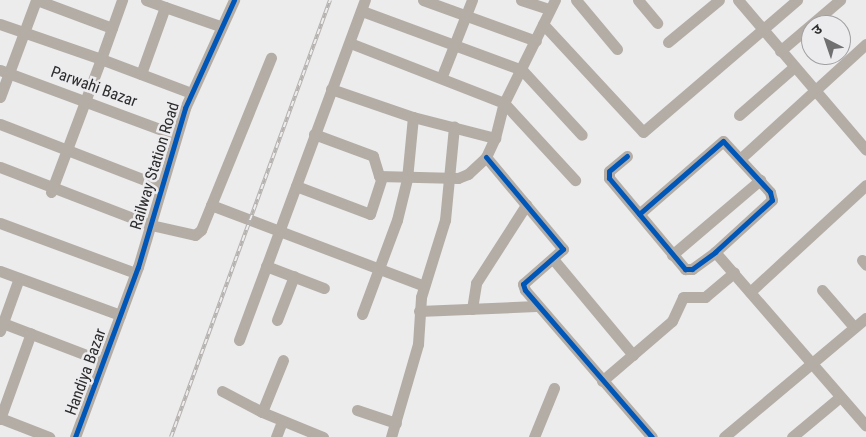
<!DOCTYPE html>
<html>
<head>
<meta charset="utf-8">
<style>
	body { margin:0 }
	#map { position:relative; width:866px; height:437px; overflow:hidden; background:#ececed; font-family:"Roboto Condensed","Noto Sans Devanagari",sans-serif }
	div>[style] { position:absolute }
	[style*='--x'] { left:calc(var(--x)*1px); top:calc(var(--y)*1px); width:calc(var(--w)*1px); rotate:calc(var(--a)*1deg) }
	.minor>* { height:11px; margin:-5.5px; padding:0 5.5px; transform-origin:5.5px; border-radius:5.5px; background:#b4ada6 }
	.rail>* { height:4px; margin-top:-2px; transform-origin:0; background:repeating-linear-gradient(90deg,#ecebee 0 5.5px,#b5b1ae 0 11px); box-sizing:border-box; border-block:1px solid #b5b1ae }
	.cycleway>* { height:5px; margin:-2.5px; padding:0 2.5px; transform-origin:2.5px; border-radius:2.5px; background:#0057b8 }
	span { translate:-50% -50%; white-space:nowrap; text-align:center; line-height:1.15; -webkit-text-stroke:5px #ecebee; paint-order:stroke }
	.street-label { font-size:16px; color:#2d2d2e }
	.north { position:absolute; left:801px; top:15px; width:50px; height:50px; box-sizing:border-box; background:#ecebee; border:1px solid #a09fa1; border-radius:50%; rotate:319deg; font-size:14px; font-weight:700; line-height:20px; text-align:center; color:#2d2d2e }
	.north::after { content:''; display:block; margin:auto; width:18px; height:22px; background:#707071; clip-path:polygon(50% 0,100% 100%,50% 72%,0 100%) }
</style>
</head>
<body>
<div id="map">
	<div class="minor">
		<i style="--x:37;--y:0;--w:80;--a:20.5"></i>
		<i style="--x:146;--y:0;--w:20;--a:20"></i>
		<i style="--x:423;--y:0;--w:120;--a:19.9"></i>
		<i style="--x:521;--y:0;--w:29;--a:18"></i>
		<i style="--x:576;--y:0;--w:64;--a:50.1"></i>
		<i style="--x:638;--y:0;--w:30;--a:50"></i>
		<i style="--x:738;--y:0;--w:197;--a:49.5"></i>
		<i style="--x:362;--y:11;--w:171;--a:20.2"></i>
		<i style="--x:522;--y:70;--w:88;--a:47.3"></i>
		<i style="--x:0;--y:24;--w:107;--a:19.1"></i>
		<i style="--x:101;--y:59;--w:63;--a:-70.4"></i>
		<i style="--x:543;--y:24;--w:147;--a:47.2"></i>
		<i style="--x:643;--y:132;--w:203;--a:-40.6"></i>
		<i style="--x:668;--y:42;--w:66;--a:-39.5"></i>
		<i style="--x:350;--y:43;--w:165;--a:21.3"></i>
		<i style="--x:504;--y:103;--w:105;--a:47.3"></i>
		<i style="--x:780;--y:51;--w:79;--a:-40.4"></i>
		<i style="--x:0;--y:70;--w:188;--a:20.3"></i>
		<i style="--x:141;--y:74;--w:71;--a:-70.3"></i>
		<i style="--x:165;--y:7;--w:58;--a:19.1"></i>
		<i style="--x:442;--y:76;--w:82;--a:-68.5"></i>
		<i style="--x:331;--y:89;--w:87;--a:18.9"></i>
		<i style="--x:413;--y:117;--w:85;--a:14.4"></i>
		<i style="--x:0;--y:97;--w:103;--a:-69.6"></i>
		<i style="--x:739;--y:115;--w:73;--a:-41.1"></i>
		<i style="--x:0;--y:124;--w:173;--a:21.1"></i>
		<i style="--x:314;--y:134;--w:63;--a:20.4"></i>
		<i style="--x:373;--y:156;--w:21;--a:73"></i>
		<i style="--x:379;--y:176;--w:79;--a:1.5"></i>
		<i style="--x:458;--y:178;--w:11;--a:-22"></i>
		<i style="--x:468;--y:174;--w:25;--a:-43"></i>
		<i style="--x:486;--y:157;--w:21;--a:-65"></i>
		<i style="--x:495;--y:138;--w:36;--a:-76"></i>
		<i style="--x:504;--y:103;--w:115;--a:-63.7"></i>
		<i style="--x:627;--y:156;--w:23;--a:140"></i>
		<i style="--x:609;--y:171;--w:7;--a:90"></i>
		<i style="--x:609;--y:178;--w:119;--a:50.1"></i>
		<i style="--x:685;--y:269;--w:7;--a:0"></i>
		<i style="--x:692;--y:269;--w:29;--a:-36"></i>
		<i style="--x:715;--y:252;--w:77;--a:-42.4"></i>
		<i style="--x:772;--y:200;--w:8;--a:-104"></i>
		<i style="--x:770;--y:192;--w:69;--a:-132.7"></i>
		<i style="--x:723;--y:141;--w:111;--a:139"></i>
		<i style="--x:486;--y:157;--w:120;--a:50.1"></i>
		<i style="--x:563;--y:249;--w:53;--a:138.8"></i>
		<i style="--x:523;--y:284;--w:6;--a:72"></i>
		<i style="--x:525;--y:290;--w:194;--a:49.2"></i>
		<i style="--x:741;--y:158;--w:169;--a:-42.4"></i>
		<i style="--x:0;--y:167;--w:162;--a:21"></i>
		<i style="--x:151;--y:225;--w:45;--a:12.8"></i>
		<i style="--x:195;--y:235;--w:8;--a:-40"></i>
		<i style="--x:201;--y:230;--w:186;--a:-67.9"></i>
		<i style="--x:296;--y:186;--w:79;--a:20.7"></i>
		<i style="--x:370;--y:214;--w:39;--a:-72"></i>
		<i style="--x:51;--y:192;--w:142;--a:-69.4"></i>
		<i style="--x:101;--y:59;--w:96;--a:20.7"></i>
		<i style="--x:211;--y:205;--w:228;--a:20.8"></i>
		<i style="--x:0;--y:223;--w:144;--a:20.3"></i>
		<i style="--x:715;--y:252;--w:230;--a:49"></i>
		<i style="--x:672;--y:255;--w:116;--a:-40.4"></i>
		<i style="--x:553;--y:259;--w:125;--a:50.2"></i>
		<i style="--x:862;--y:260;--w:6;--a:51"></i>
		<i style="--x:266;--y:266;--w:62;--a:20.8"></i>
		<i style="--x:0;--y:271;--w:128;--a:20.1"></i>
		<i style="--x:822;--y:290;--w:49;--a:49.1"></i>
		<i style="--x:750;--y:292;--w:158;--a:-42.7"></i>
		<i style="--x:472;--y:309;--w:26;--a:-81"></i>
		<i style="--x:476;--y:283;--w:93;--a:-57.3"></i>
		<i style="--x:419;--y:311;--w:117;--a:-2.4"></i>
		<i style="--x:362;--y:314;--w:100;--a:-69.6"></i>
		<i style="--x:397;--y:220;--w:42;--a:-76.3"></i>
		<i style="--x:407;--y:179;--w:62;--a:-84.5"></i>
		<i style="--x:277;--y:320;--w:47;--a:-68.9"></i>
		<i style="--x:0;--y:322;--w:109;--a:20.9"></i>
		<i style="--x:0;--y:331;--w:56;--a:-70.3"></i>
		<i style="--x:239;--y:340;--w:363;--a:-69.7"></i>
		<i style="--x:602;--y:381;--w:92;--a:-40.6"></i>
		<i style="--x:672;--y:321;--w:26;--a:-65"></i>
		<i style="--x:683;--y:297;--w:22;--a:0"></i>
		<i style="--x:705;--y:297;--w:38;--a:-40"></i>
		<i style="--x:222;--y:391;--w:45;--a:27.7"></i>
		<i style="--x:262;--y:412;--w:66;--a:22.3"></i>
		<i style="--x:357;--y:410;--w:41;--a:18.4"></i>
		<i style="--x:262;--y:412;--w:56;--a:-68"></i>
		<i style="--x:0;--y:418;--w:53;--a:21.2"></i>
		<i style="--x:0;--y:419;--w:91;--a:-70.2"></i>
		<i style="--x:75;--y:437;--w:181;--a:-69.7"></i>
		<i style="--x:138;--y:267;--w:166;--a:-73.5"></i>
		<i style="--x:185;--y:108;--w:119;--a:-65.6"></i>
		<i style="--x:276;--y:437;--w:17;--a:-69"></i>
		<i style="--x:391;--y:437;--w:97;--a:-73.8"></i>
		<i style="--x:418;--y:344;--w:47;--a:-86.3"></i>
		<i style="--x:421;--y:297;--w:81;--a:-72.7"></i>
		<i style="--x:445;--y:220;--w:94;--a:-84.5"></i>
		<i style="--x:534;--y:437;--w:53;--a:-67.8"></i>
		<i style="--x:724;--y:437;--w:185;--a:-40"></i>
		<i style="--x:792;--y:437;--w:62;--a:-39.8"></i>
	</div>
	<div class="rail">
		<i style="--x:171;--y:437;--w:465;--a:-70"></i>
	</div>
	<div class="cycleway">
		<i style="--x:627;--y:156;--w:23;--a:140"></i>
		<i style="--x:609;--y:171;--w:7;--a:90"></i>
		<i style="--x:609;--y:178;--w:119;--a:50.1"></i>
		<i style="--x:685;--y:269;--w:7;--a:0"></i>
		<i style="--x:692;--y:269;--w:29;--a:-36"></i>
		<i style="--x:715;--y:252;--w:77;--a:-42.4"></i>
		<i style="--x:772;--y:200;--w:8;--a:-104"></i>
		<i style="--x:770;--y:192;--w:69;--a:-132.7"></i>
		<i style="--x:723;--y:141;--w:111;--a:139"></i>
		<i style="--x:486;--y:157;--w:120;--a:50.1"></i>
		<i style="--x:563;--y:249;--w:53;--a:138.8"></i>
		<i style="--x:523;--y:284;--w:6;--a:72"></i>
		<i style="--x:525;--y:290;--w:194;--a:49.2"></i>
		<i style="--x:75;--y:437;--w:181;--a:-69.7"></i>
		<i style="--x:138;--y:267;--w:166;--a:-73.5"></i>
		<i style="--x:185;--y:108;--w:119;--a:-65.6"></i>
	</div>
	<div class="street-label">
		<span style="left:94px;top:87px;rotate:20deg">Parwahi Bazar</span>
		<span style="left:155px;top:166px;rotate:-73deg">Railway Station Road</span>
		<span style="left:86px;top:372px;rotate:-70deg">Handiya Bazar</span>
	</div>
	<div class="north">उ</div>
</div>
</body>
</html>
